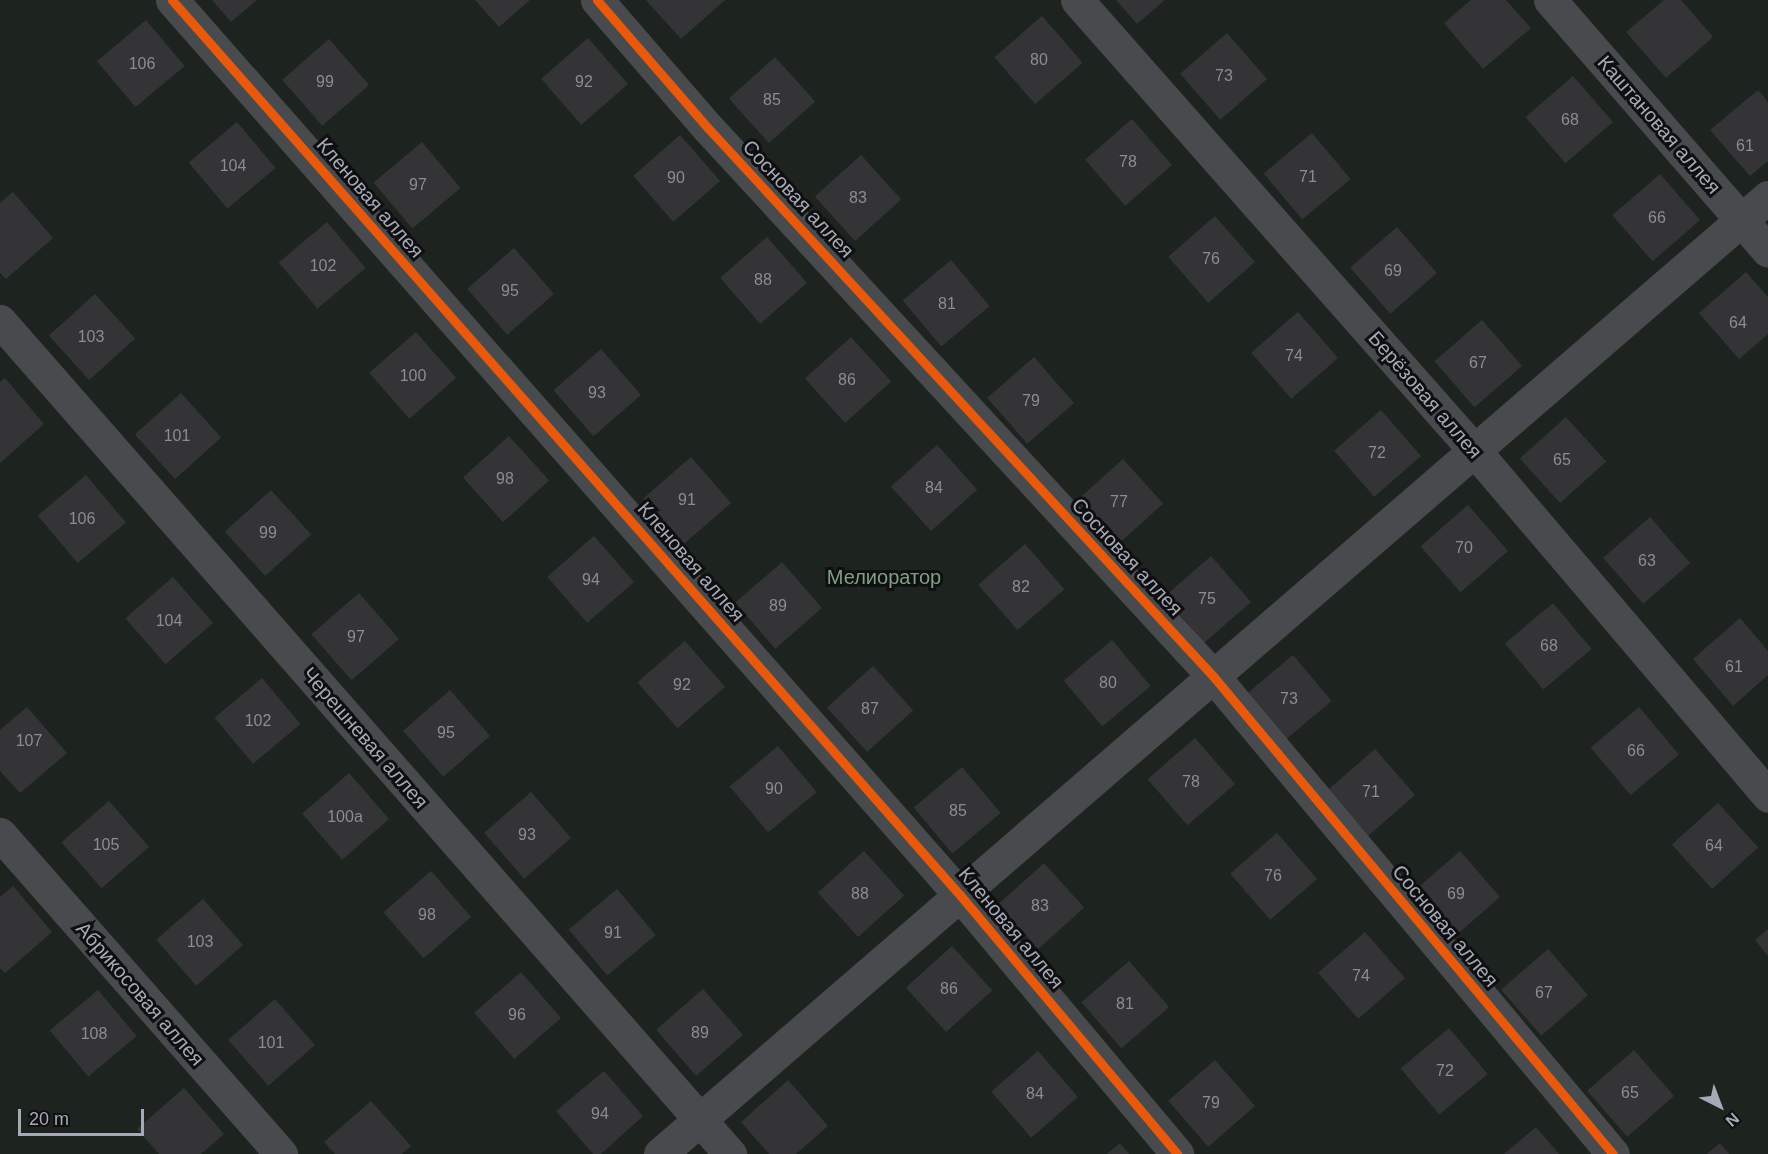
<!DOCTYPE html>
<html>
<head>
<meta charset="utf-8">
<style>
	body { margin:0 }
	#map { position:relative; width:1768px; height:1154px; overflow:hidden; background:#151515; font-family:Arial,sans-serif }
	div>[style] { position:absolute }
	[style*='--x'] { left:calc(var(--x)*1px); top:calc(var(--y)*1px); width:calc(var(--w)*1px); rotate:calc(var(--a)*1deg) }
	.green>* { inset:0; background:#1d241f; transform-origin:0 0 }
	.building>* { inset:0; background:#343436; transform-origin:0 0 }
	.minor>* { height:33px; margin:-16.5px; padding:0 16.5px; transform-origin:16.5px; border-radius:16.5px; background:#494a4e }
	.cycleway>* { height:9px; margin:-4.5px; padding:0 4.5px; transform-origin:4.5px; border-radius:4.5px; background:#e8590c }
	span { translate:-50% -50%; white-space:nowrap; text-align:center; line-height:1.15; -webkit-text-stroke:6px #0f0f11; paint-order:stroke }
	.number-label { font-size:16px; color:#8a8c96 }
	.number-label span { -webkit-text-stroke-width:0 }
	.street-label { font-size:20px; color:#a6aab6 }
	.park-label { font-size:20px; color:#7da181 }
	.north { position:absolute; left:1690px; top:1076px; width:60px; height:60px; -webkit-text-stroke:4px #0f0f11; paint-order:stroke; rotate:138deg; font-size:16px; font-weight:700; line-height:24px; text-align:center; color:#a6aab6 }
	.north::after { content:''; display:block; margin:auto; width:21px; height:27px; background:#a6aab6; clip-path:polygon(50% 0,100% 100%,50% 72%,0 100%) }
	.scale { position:absolute; left:18px; top:1109px; width:126px; height:27px; box-sizing:border-box; border:3px solid #a6aab6; border-top:0; padding-left:8px; font-size:18px; line-height:21px; white-space:nowrap; color:#a6aab6; -webkit-text-stroke:4px #0f0f11; paint-order:stroke }
</style>
</head>
<body>
<div id="map">
	<div class="green">
		<i style="left:0;top:0;width:1768px;height:1154px"></i>
	</div>
	<div class="building">
		<i style="clip-path:polygon(212px 0,257px 0,231px 22px)"></i>
		<i style="clip-path:polygon(475px 0,530px 0,499px 27px)"></i>
		<i style="clip-path:polygon(646px 0,725px 0,681px 39px)"></i>
		<i style="clip-path:polygon(1116px 0,1165px 0,1137px 24px)"></i>
		<i style="clip-path:polygon(1471px 0,1506px 0,1531px 28px,1483px 69px,1444px 23px)"></i>
		<i style="clip-path:polygon(1664px 0,1681px 0,1713px 37px,1666px 78px,1626px 32px)"></i>
		<i style="left:1042px;top:16px;width:62px;height:63px;rotate:49deg"></i>
		<i style="left:146px;top:20px;width:60px;height:64px;rotate:50deg"></i>
		<i style="left:1227px;top:33px;width:61px;height:62px;rotate:49deg"></i>
		<i style="left:588px;top:38px;width:61px;height:62px;rotate:49deg"></i>
		<i style="left:329px;top:39px;width:61px;height:62px;rotate:49deg"></i>
		<i style="left:775px;top:57px;width:60px;height:62px;rotate:48deg"></i>
		<i style="left:1573px;top:76px;width:61px;height:63px;rotate:49deg"></i>
		<i style="clip-path:polygon(1758px 90px,1768px 102px,1768px 161px,1750px 176px,1710px 130px)"></i>
		<i style="left:1132px;top:119px;width:61px;height:62px;rotate:49deg"></i>
		<i style="left:237px;top:122px;width:60px;height:63px;rotate:50deg"></i>
		<i style="left:1312px;top:133px;width:60px;height:63px;rotate:50deg"></i>
		<i style="left:680px;top:135px;width:61px;height:62px;rotate:49deg"></i>
		<i style="left:422px;top:142px;width:60px;height:63px;rotate:50deg"></i>
		<i style="left:861px;top:155px;width:60px;height:62px;rotate:48deg"></i>
		<i style="left:1660px;top:174px;width:61px;height:63px;rotate:49deg"></i>
		<i style="clip-path:polygon(13px 192px,53px 238px,6px 279px,0 273px,0 203px)"></i>
		<i style="left:1215px;top:216px;width:61px;height:62px;rotate:49deg"></i>
		<i style="left:327px;top:222px;width:60px;height:63px;rotate:50deg"></i>
		<i style="left:1397px;top:227px;width:61px;height:62px;rotate:49deg"></i>
		<i style="left:767px;top:237px;width:61px;height:62px;rotate:49deg"></i>
		<i style="left:514px;top:248px;width:61px;height:62px;rotate:49deg"></i>
		<i style="left:951px;top:260px;width:60px;height:63px;rotate:50deg"></i>
		<i style="clip-path:polygon(1746px 272px,1768px 297px,1768px 334px,1739px 359px,1699px 313px)"></i>
		<i style="left:95px;top:294px;width:60px;height:62px;rotate:48deg"></i>
		<i style="left:1298px;top:312px;width:61px;height:62px;rotate:49deg"></i>
		<i style="left:1482px;top:320px;width:61px;height:63px;rotate:49deg"></i>
		<i style="left:416px;top:332px;width:61px;height:62px;rotate:49deg"></i>
		<i style="left:851px;top:337px;width:60px;height:62px;rotate:48deg"></i>
		<i style="left:601px;top:349px;width:61px;height:63px;rotate:49deg"></i>
		<i style="left:1034px;top:357px;width:61px;height:62px;rotate:49deg"></i>
		<i style="clip-path:polygon(5px 378px,44px 424px,0 463px,0 382px)"></i>
		<i style="left:181px;top:393px;width:60px;height:62px;rotate:48deg"></i>
		<i style="left:1381px;top:410px;width:61px;height:62px;rotate:49deg"></i>
		<i style="left:1566px;top:417px;width:60px;height:62px;rotate:48deg"></i>
		<i style="left:509px;top:436px;width:60px;height:62px;rotate:48deg"></i>
		<i style="left:937px;top:445px;width:60px;height:62px;rotate:48deg"></i>
		<i style="left:691px;top:457px;width:61px;height:63px;rotate:49deg"></i>
		<i style="left:1123px;top:459px;width:60px;height:62px;rotate:48deg"></i>
		<i style="left:86px;top:475px;width:62px;height:63px;rotate:50deg"></i>
		<i style="left:271px;top:490px;width:60px;height:62px;rotate:48deg"></i>
		<i style="left:1468px;top:505px;width:61px;height:63px;rotate:49deg"></i>
		<i style="left:1650px;top:517px;width:61px;height:62px;rotate:49deg"></i>
		<i style="left:594px;top:536px;width:61px;height:62px;rotate:49deg"></i>
		<i style="left:1025px;top:544px;width:60px;height:62px;rotate:49deg"></i>
		<i style="left:1211px;top:556px;width:61px;height:62px;rotate:49deg"></i>
		<i style="left:782px;top:562px;width:61px;height:62px;rotate:49deg"></i>
		<i style="left:173px;top:577px;width:61px;height:63px;rotate:49deg"></i>
		<i style="left:359px;top:593px;width:61px;height:63px;rotate:49deg"></i>
		<i style="left:1553px;top:603px;width:60px;height:63px;rotate:50deg"></i>
		<i style="clip-path:polygon(1740px 618px,1768px 651px,1768px 675px,1733px 706px,1693px 659px)"></i>
		<i style="left:1112px;top:640px;width:60px;height:63px;rotate:50deg"></i>
		<i style="left:685px;top:641px;width:61px;height:63px;rotate:49deg"></i>
		<i style="left:1293px;top:655px;width:60px;height:63px;rotate:50deg"></i>
		<i style="left:873px;top:666px;width:60px;height:62px;rotate:48deg"></i>
		<i style="left:262px;top:678px;width:60px;height:62px;rotate:50deg"></i>
		<i style="left:450px;top:690px;width:61px;height:62px;rotate:49deg"></i>
		<i style="clip-path:polygon(27px 707px,67px 753px,20px 793px,0 771px,0 730px)"></i>
		<i style="left:1639px;top:707px;width:62px;height:63px;rotate:50deg"></i>
		<i style="left:1195px;top:738px;width:61px;height:63px;rotate:49deg"></i>
		<i style="left:778px;top:746px;width:60px;height:63px;rotate:50deg"></i>
		<i style="left:1375px;top:749px;width:61px;height:62px;rotate:49deg"></i>
		<i style="left:962px;top:767px;width:60px;height:63px;rotate:50deg"></i>
		<i style="left:349px;top:773px;width:61px;height:62px;rotate:49deg"></i>
		<i style="left:531px;top:792px;width:61px;height:62px;rotate:49deg"></i>
		<i style="left:109px;top:801px;width:61px;height:63px;rotate:49deg"></i>
		<i style="left:1718px;top:803px;width:60px;height:62px;rotate:48deg"></i>
		<i style="left:1277px;top:833px;width:61px;height:62px;rotate:49deg"></i>
		<i style="left:864px;top:851px;width:60px;height:62px;rotate:48deg"></i>
		<i style="left:1460px;top:851px;width:61px;height:62px;rotate:49deg"></i>
		<i style="left:1044px;top:863px;width:60px;height:62px;rotate:48deg"></i>
		<i style="left:431px;top:871px;width:61px;height:63px;rotate:49deg"></i>
		<i style="clip-path:polygon(13px 886px,52px 932px,5px 973px,0 968px,0 897px)"></i>
		<i style="left:617px;top:889px;width:60px;height:63px;rotate:50deg"></i>
		<i style="left:203px;top:899px;width:61px;height:62px;rotate:49deg"></i>
		<i style="clip-path:polygon(1768px 929px,1768px 956px,1755px 940px)"></i>
		<i style="left:1365px;top:932px;width:61px;height:62px;rotate:49deg"></i>
		<i style="left:952px;top:946px;width:60px;height:62px;rotate:48deg"></i>
		<i style="left:1548px;top:949px;width:61px;height:62px;rotate:49deg"></i>
		<i style="left:1129px;top:961px;width:61px;height:63px;rotate:49deg"></i>
		<i style="left:521px;top:972px;width:61px;height:62px;rotate:49deg"></i>
		<i style="left:703px;top:989px;width:61px;height:62px;rotate:49deg"></i>
		<i style="left:98px;top:990px;width:60px;height:63px;rotate:50deg"></i>
		<i style="left:275px;top:999px;width:61px;height:62px;rotate:49deg"></i>
		<i style="left:1449px;top:1028px;width:60px;height:63px;rotate:50deg"></i>
		<i style="left:1634px;top:1050px;width:61px;height:62px;rotate:49deg"></i>
		<i style="left:1038px;top:1051px;width:61px;height:62px;rotate:49deg"></i>
		<i style="left:1215px;top:1060px;width:61px;height:62px;rotate:49deg"></i>
		<i style="clip-path:polygon(604px 1071px,643px 1116px,601px 1154px,593px 1154px,556px 1111px)"></i>
		<i style="clip-path:polygon(788px 1080px,828px 1126px,796px 1154px,769px 1154px,741px 1122px)"></i>
		<i style="clip-path:polygon(184px 1088px,224px 1134px,201px 1154px,159px 1154px,137px 1129px)"></i>
		<i style="clip-path:polygon(371px 1101px,411px 1146px,402px 1154px,335px 1154px,324px 1142px)"></i>
		<i style="clip-path:polygon(1536px 1127px,1559px 1154px,1504px 1154px)"></i>
		<i style="clip-path:polygon(1120px 1143px,1129px 1154px,1107px 1154px)"></i>
		<i style="clip-path:polygon(1720px 1143px,1729px 1154px,1707px 1154px)"></i>
	</div>
	<div class="minor">
		<i style="--x:172;--y:0;--w:1192;--a:48.64"></i>
		<i style="--x:960;--y:895;--w:338;--a:50"></i>
		<i style="--x:597;--y:0;--w:169;--a:49.1"></i>
		<i style="--x:708;--y:128;--w:745;--a:47.34"></i>
		<i style="--x:1213;--y:676;--w:623;--a:50.08"></i>
		<i style="--x:1077;--y:0;--w:600;--a:48.58"></i>
		<i style="--x:1474;--y:450;--w:454;--a:49.6"></i>
		<i style="--x:1550;--y:0;--w:332;--a:49"></i>
		<i style="--x:0;--y:321;--w:1108;--a:48.77"></i>
		<i style="--x:0;--y:834;--w:426;--a:48.7"></i>
		<i style="--x:660;--y:1154;--w:1464;--a:-40.82"></i>
	</div>
	<div class="cycleway">
		<i style="--x:172;--y:0;--w:1192;--a:48.64"></i>
		<i style="--x:960;--y:895;--w:338;--a:50"></i>
		<i style="--x:597;--y:0;--w:169;--a:49.1"></i>
		<i style="--x:708;--y:128;--w:745;--a:47.34"></i>
		<i style="--x:1213;--y:676;--w:623;--a:50.08"></i>
	</div>
	<div class="number-label">
		<span style="left:1039px;top:60px">80</span>
		<span style="left:142px;top:64px">106</span>
		<span style="left:1224px;top:76px">73</span>
		<span style="left:325px;top:82px">99</span>
		<span style="left:584px;top:82px">92</span>
		<span style="left:772px;top:100px">85</span>
		<span style="left:1570px;top:120px">68</span>
		<span style="left:1745px;top:146px">61</span>
		<span style="left:1128px;top:162px">78</span>
		<span style="left:233px;top:166px">104</span>
		<span style="left:1308px;top:177px">71</span>
		<span style="left:676px;top:178px">90</span>
		<span style="left:418px;top:185px">97</span>
		<span style="left:858px;top:198px">83</span>
		<span style="left:1657px;top:218px">66</span>
		<span style="left:1211px;top:259px">76</span>
		<span style="left:323px;top:266px">102</span>
		<span style="left:1393px;top:271px">69</span>
		<span style="left:763px;top:280px">88</span>
		<span style="left:510px;top:291px">95</span>
		<span style="left:947px;top:304px">81</span>
		<span style="left:1738px;top:323px">64</span>
		<span style="left:91px;top:337px">103</span>
		<span style="left:1294px;top:356px">74</span>
		<span style="left:1478px;top:363px">67</span>
		<span style="left:413px;top:376px">100</span>
		<span style="left:847px;top:380px">86</span>
		<span style="left:597px;top:393px">93</span>
		<span style="left:1031px;top:401px">79</span>
		<span style="left:177px;top:436px">101</span>
		<span style="left:1377px;top:453px">72</span>
		<span style="left:1562px;top:460px">65</span>
		<span style="left:505px;top:479px">98</span>
		<span style="left:934px;top:488px">84</span>
		<span style="left:687px;top:500px">91</span>
		<span style="left:1119px;top:502px">77</span>
		<span style="left:82px;top:519px">106</span>
		<span style="left:268px;top:533px">99</span>
		<span style="left:1464px;top:548px">70</span>
		<span style="left:1647px;top:561px">63</span>
		<span style="left:591px;top:580px">94</span>
		<span style="left:1021px;top:587px">82</span>
		<span style="left:1207px;top:599px">75</span>
		<span style="left:778px;top:606px">89</span>
		<span style="left:169px;top:621px">104</span>
		<span style="left:356px;top:637px">97</span>
		<span style="left:1549px;top:646px">68</span>
		<span style="left:1734px;top:667px">61</span>
		<span style="left:1108px;top:683px">80</span>
		<span style="left:682px;top:685px">92</span>
		<span style="left:1289px;top:699px">73</span>
		<span style="left:870px;top:709px">87</span>
		<span style="left:258px;top:721px">102</span>
		<span style="left:446px;top:733px">95</span>
		<span style="left:29px;top:741px">107</span>
		<span style="left:1636px;top:751px">66</span>
		<span style="left:1191px;top:782px">78</span>
		<span style="left:774px;top:789px">90</span>
		<span style="left:1371px;top:792px">71</span>
		<span style="left:958px;top:811px">85</span>
		<span style="left:345px;top:817px">100а</span>
		<span style="left:527px;top:835px">93</span>
		<span style="left:106px;top:845px">105</span>
		<span style="left:1714px;top:846px">64</span>
		<span style="left:1273px;top:876px">76</span>
		<span style="left:860px;top:894px">88</span>
		<span style="left:1456px;top:894px">69</span>
		<span style="left:1040px;top:906px">83</span>
		<span style="left:427px;top:915px">98</span>
		<span style="left:613px;top:933px">91</span>
		<span style="left:200px;top:942px">103</span>
		<span style="left:1361px;top:976px">74</span>
		<span style="left:949px;top:989px">86</span>
		<span style="left:1544px;top:993px">67</span>
		<span style="left:1125px;top:1004px">81</span>
		<span style="left:517px;top:1015px">96</span>
		<span style="left:700px;top:1033px">89</span>
		<span style="left:94px;top:1034px">108</span>
		<span style="left:271px;top:1043px">101</span>
		<span style="left:1445px;top:1071px">72</span>
		<span style="left:1630px;top:1093px">65</span>
		<span style="left:1035px;top:1094px">84</span>
		<span style="left:1211px;top:1103px">79</span>
		<span style="left:600px;top:1114px">94</span>
	</div>
	<div class="street-label">
		<span style="left:1659px;top:125px;rotate:49deg">Каштановая аллея</span>
		<span style="left:370px;top:198px;rotate:49deg">Кленовая аллея</span>
		<span style="left:798px;top:199px;rotate:47deg">Сосновая аллея</span>
		<span style="left:1425px;top:395px;rotate:49deg">Берёзовая аллея</span>
		<span style="left:1127px;top:557px;rotate:47deg">Сосновая аллея</span>
		<span style="left:691px;top:562px;rotate:49deg">Кленовая аллея</span>
		<span style="left:365px;top:738px;rotate:49deg">Черешневая аллея</span>
		<span style="left:1445px;top:926px;rotate:50deg">Сосновая аллея</span>
		<span style="left:1011px;top:928px;rotate:50deg">Кленовая аллея</span>
		<span style="left:140px;top:994px;rotate:49deg">Абрикосовая аллея</span>
	</div>
	<div class="park-label">
		<span style="left:884px;top:577px">Мелиоратор</span>
	</div>
	<div class="north">N</div>
	<div class="scale">20 m</div>
</div>
</body>
</html>
